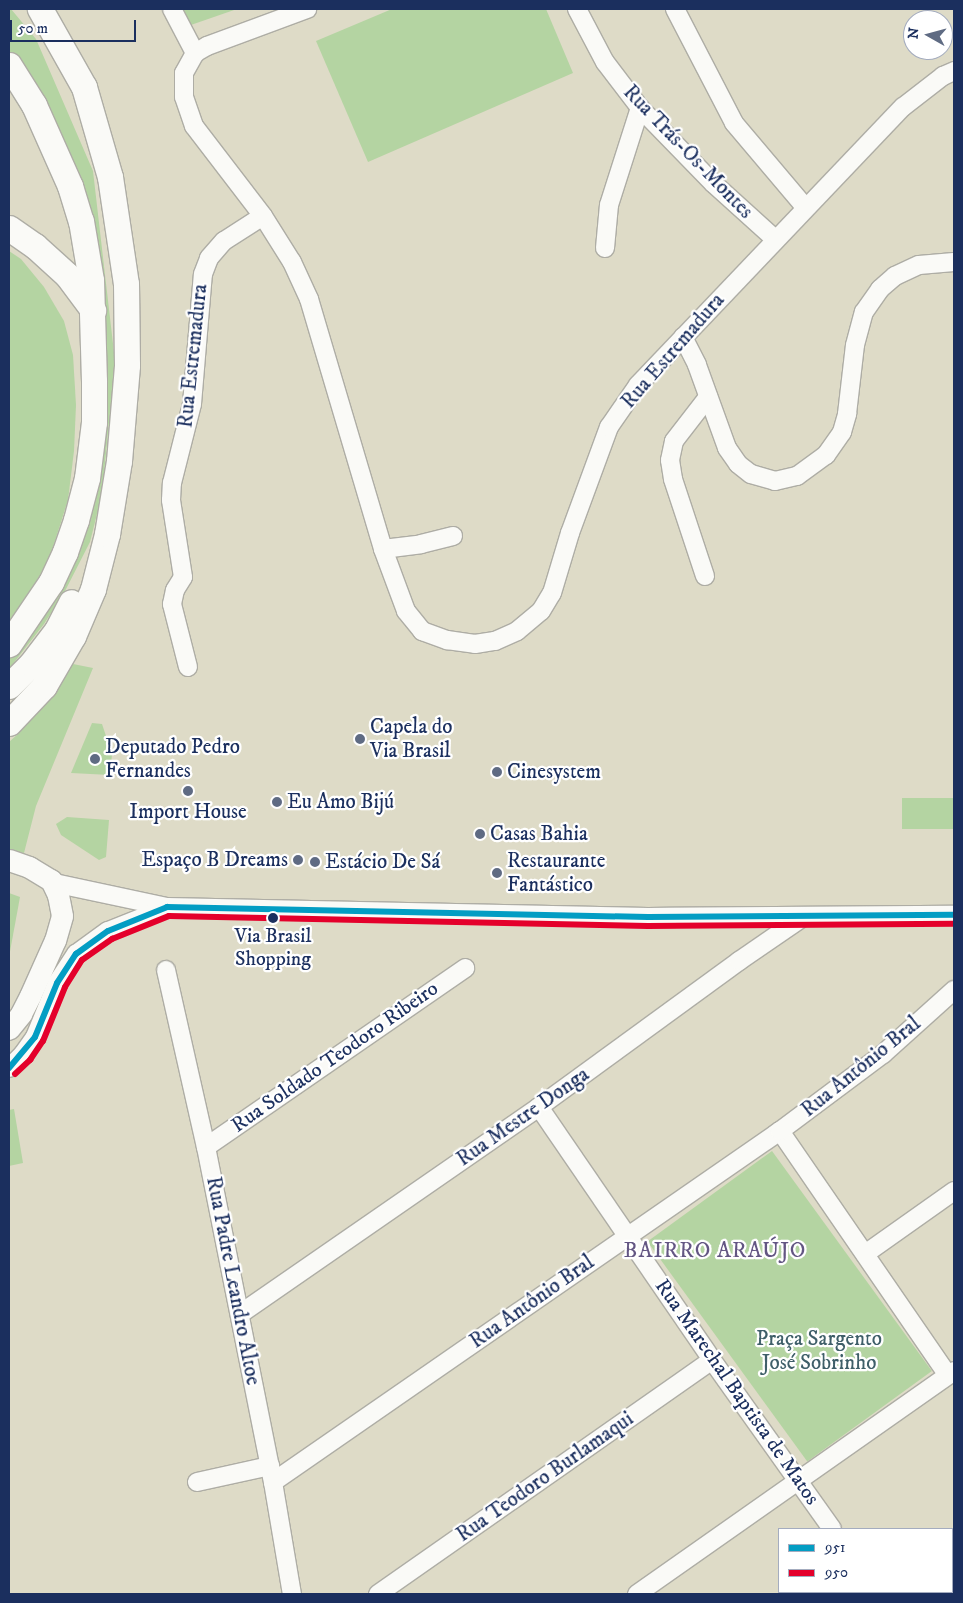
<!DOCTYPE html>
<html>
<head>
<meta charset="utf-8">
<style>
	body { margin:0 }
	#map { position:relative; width:963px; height:1603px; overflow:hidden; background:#dedbc7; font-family:"IM FELL DW Pica",serif }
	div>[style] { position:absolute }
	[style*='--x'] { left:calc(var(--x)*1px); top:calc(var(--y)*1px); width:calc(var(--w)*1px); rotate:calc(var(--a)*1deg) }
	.green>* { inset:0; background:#b4d4a2; transform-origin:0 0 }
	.roads { filter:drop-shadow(1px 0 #aeada5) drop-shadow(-1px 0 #aeada5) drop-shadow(0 1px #aeada5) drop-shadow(0 -1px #aeada5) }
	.minor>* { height:18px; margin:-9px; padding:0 9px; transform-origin:9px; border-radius:9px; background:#fafaf7 }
	.major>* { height:21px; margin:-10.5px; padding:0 10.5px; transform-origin:10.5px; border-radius:10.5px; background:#fafaf7 }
	.highway>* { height:25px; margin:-12.5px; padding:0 12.5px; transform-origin:12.5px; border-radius:12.5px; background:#fafaf7 }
	.bus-1>* { height:6px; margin:-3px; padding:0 3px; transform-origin:3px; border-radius:3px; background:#039dc3 }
	.bus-2>* { height:6px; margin:-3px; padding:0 3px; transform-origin:3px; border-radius:3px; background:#e4002b }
	.dots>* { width:14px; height:14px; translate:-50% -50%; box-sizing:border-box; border:2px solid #fff; border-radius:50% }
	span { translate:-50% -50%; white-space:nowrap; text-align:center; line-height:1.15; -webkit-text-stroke:4.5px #fff; paint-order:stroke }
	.bus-label { font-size:20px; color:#1b2f5e }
	.street-label { font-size:21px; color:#1b2f5e }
	.poi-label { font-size:21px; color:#1b2f5e }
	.left { translate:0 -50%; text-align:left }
	.right { translate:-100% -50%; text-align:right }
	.park-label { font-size:21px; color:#3f5f69 }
	.neighbourhood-label { font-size:22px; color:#635683; letter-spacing:1px }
	.frame { position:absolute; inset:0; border:10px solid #1b2f5e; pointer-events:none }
	.legend { position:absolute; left:778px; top:1528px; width:175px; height:65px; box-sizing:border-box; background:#fff; border:1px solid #a4acbf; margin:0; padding:6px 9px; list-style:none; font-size:15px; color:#1b2f5e }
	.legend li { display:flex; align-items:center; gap:10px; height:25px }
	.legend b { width:25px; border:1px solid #a4acbf }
	.north { position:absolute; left:903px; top:10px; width:50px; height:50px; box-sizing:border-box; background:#fff; border:1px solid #a4acbf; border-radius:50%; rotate:277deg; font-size:14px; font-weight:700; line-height:20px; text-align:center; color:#1b2f5e }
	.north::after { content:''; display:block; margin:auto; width:18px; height:22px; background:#5f6b83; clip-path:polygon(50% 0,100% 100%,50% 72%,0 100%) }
	.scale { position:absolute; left:10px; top:20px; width:126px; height:22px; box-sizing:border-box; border:2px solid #1b2f5e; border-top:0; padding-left:6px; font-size:15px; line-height:18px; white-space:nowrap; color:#1b2f5e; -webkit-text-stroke:4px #fff; paint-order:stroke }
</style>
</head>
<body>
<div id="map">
	<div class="green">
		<i style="clip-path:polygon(9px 9px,11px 9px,36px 39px,93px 171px,115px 361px,102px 494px,90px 542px,65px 591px,44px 624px,9px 669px,9px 656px,78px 542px,94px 258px,9px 53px)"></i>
		<i style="clip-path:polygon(182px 9px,237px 9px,188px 26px)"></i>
		<i style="clip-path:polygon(392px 9px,546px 9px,573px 73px,368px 162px,316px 41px)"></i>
		<i style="clip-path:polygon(9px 251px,21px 259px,44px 287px,64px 321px,73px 355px,76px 405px,74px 451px,68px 500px,50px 557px,23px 605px,9px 624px)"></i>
		<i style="clip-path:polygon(73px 664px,93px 668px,36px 806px,24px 853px,9px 850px,9px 742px,18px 734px)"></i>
		<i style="clip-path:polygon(92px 723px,102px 724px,112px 754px,110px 775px,71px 773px)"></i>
		<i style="left:954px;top:798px;width:31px;height:52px;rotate:90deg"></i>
		<i style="clip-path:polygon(67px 817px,109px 820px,106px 857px,99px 860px,61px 835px,56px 824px)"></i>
		<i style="clip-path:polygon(9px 893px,20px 897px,9px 957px)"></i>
		<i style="clip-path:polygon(14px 1109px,23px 1163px,9px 1166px,9px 1110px)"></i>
		<i style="left:772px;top:1151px;width:272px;height:154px;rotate:54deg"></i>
	</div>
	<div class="roads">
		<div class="minor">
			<i style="--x:172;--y:9;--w:50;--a:62.4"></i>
			<i style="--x:577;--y:9;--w:60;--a:62.2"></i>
			<i style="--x:605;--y:62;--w:58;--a:52.7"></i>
			<i style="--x:640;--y:108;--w:105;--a:45.8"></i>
			<i style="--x:713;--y:183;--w:84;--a:42.1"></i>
			<i style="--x:675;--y:9;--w:128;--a:62.6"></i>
			<i style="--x:734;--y:123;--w:110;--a:49.8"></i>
			<i style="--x:263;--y:216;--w:113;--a:-127.5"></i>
			<i style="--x:194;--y:126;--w:31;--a:-109"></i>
			<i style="--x:184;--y:97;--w:24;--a:-90"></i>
			<i style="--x:184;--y:73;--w:23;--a:-61"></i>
			<i style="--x:195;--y:53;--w:14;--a:-30"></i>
			<i style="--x:207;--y:46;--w:107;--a:-20.3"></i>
			<i style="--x:605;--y:248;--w:43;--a:-84.7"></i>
			<i style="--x:609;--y:205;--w:102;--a:-72.3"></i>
			<i style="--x:683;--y:337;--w:31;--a:63"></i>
			<i style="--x:697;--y:365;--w:88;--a:70.1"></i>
			<i style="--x:727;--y:448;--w:19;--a:55"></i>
			<i style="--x:738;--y:464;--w:16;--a:38"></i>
			<i style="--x:751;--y:474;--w:25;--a:16"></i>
			<i style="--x:775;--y:481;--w:23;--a:-13"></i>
			<i style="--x:797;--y:476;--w:36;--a:-36"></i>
			<i style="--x:826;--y:455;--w:28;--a:-55"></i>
			<i style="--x:842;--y:432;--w:19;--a:-74"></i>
			<i style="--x:847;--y:414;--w:69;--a:-83.4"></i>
			<i style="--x:855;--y:345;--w:34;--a:-75"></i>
			<i style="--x:864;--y:312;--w:28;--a:-55"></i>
			<i style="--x:880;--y:289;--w:20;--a:-41"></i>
			<i style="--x:895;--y:276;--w:26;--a:-25"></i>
			<i style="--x:919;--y:265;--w:35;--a:-5"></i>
			<i style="--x:383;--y:549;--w:38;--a:-7"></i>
			<i style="--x:421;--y:544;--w:33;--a:-14"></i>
			<i style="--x:705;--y:576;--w:102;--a:-108.3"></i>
			<i style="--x:673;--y:479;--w:19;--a:-99"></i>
			<i style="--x:670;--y:460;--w:19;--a:-78"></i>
			<i style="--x:674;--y:441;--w:56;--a:-52.3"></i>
			<i style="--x:188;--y:667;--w:65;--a:-104.3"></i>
			<i style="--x:172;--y:604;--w:14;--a:-78"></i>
			<i style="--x:175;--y:590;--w:15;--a:-58"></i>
			<i style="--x:183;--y:577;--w:78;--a:-98.9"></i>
			<i style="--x:171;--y:500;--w:17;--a:-87"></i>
			<i style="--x:172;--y:483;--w:81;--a:-75.8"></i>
			<i style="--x:192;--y:404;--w:130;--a:-85.2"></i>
			<i style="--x:203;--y:274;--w:17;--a:-69"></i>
			<i style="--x:209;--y:258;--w:23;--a:-49"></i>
			<i style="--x:224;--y:241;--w:46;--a:-32.7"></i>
			<i style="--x:263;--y:216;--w:54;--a:57.8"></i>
			<i style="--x:292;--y:262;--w:41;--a:65.3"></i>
			<i style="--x:309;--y:299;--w:261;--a:73.5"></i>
			<i style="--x:383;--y:549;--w:66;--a:69.6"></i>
			<i style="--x:406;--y:611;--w:26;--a:51"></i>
			<i style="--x:422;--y:631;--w:27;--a:20"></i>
			<i style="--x:447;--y:640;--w:28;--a:8"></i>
			<i style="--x:475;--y:644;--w:20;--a:-9"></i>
			<i style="--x:495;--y:641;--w:24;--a:-24"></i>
			<i style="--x:517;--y:631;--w:31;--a:-40"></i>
			<i style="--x:541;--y:611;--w:21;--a:-59"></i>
			<i style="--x:552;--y:593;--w:63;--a:-73.3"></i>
			<i style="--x:570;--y:533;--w:113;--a:-69.8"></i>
			<i style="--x:609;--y:427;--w:51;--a:-55.4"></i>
			<i style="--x:638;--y:385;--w:384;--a:-46.4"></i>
			<i style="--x:903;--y:107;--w:51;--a:-37.8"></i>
			<i style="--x:943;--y:76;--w:12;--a:-24"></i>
			<i style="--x:54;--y:883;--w:116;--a:12"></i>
			<i style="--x:167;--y:907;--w:481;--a:1.2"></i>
			<i style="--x:648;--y:917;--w:306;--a:-0.4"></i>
			<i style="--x:166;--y:970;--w:181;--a:77.3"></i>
			<i style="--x:206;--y:1147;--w:342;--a:78.7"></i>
			<i style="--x:273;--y:1482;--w:114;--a:80.4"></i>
			<i style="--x:9;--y:1068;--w:20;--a:-45"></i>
			<i style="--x:23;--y:1054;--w:21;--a:-55"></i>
			<i style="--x:35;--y:1037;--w:58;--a:-67.8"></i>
			<i style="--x:57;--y:983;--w:35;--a:-57"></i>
			<i style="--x:76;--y:954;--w:39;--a:-36"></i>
			<i style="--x:108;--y:931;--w:62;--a:-21.6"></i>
			<i style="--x:539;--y:1107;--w:306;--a:55.6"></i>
			<i style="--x:712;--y:1360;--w:207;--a:54.6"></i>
			<i style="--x:780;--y:1131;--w:296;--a:55.5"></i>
			<i style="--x:206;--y:1147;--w:315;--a:-34.6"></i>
			<i style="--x:865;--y:1254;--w:109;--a:-35.3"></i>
			<i style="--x:240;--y:1314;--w:364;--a:-34.7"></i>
			<i style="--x:539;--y:1107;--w:248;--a:-36.1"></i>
			<i style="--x:739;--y:961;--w:78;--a:-34.5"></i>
			<i style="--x:197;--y:1482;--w:75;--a:-12.4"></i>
			<i style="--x:273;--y:1482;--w:617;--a:-34.7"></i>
			<i style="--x:780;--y:1131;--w:129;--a:-36.8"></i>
			<i style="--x:883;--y:1054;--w:96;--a:-42"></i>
			<i style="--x:952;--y:1578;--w:2;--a:-27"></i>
			<i style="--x:875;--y:1592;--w:3;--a:45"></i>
			<i style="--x:378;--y:1594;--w:408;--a:-35"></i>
			<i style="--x:637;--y:1594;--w:388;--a:-35.1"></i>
			<i style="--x:930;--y:1594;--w:4;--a:-27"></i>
		</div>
		<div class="major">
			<i style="--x:9;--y:860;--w:21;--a:19"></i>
			<i style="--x:29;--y:867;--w:26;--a:31"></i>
			<i style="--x:51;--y:880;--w:17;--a:65"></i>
			<i style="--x:58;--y:895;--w:21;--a:79"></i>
			<i style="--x:62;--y:916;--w:25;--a:106"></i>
			<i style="--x:55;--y:940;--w:61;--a:114.1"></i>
			<i style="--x:30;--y:996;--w:20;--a:117"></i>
			<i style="--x:21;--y:1014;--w:19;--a:129"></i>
		</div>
		<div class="highway">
			<i style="--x:9;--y:65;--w:47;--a:58"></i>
			<i style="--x:34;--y:105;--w:89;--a:66"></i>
			<i style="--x:70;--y:186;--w:37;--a:73"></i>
			<i style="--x:81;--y:221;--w:60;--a:80.4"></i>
			<i style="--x:91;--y:280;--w:101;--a:88.3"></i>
			<i style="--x:94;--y:381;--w:41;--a:90"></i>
			<i style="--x:94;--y:422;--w:56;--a:97.1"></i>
			<i style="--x:87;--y:478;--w:43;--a:104.7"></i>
			<i style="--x:76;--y:520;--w:34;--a:109"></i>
			<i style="--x:65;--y:552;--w:33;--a:115"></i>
			<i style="--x:51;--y:582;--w:75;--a:124.1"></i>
			<i style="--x:9;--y:228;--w:32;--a:35"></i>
			<i style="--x:35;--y:246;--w:43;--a:42.2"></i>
			<i style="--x:67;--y:275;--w:44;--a:53.4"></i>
			<i style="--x:9;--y:686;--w:31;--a:-45"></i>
			<i style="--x:31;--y:664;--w:43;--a:-52.6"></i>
			<i style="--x:57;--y:630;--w:31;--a:-63"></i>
			<i style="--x:9;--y:723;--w:51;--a:-46.6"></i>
			<i style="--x:44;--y:686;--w:58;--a:-59.9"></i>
			<i style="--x:73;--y:636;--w:51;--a:-66.9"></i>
			<i style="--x:93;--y:589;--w:57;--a:-75.7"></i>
			<i style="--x:107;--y:534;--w:74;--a:-80.7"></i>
			<i style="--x:119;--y:461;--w:96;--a:-85.2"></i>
			<i style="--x:127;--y:365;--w:81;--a:-90.7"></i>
			<i style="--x:126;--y:284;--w:108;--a:-98.5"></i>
			<i style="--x:110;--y:177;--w:94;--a:-106.1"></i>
			<i style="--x:84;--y:87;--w:90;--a:-119.4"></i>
		</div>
	</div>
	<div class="bus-1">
		<i style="--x:9;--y:1068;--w:40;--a:-50"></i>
		<i style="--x:35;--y:1037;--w:58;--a:-67.8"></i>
		<i style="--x:57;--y:983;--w:35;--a:-57"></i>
		<i style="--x:76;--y:954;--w:39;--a:-36"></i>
		<i style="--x:108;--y:931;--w:64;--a:-22.1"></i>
		<i style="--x:167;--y:907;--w:481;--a:1.2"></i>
		<i style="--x:648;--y:917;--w:306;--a:-0.4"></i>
	</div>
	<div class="bus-2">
		<i style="--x:15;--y:1074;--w:21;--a:-43"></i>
		<i style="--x:30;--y:1060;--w:23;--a:-56"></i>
		<i style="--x:43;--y:1041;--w:58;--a:-67.8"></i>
		<i style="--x:65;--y:987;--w:32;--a:-58"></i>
		<i style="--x:82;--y:960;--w:37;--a:-35"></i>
		<i style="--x:112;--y:939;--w:61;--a:-22"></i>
		<i style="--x:169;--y:916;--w:479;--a:1.2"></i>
		<i style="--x:648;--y:926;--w:306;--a:-0.4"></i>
	</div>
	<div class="dots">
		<i style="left:360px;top:739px;background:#5f6b83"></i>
		<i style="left:95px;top:759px;background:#5f6b83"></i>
		<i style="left:497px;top:772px;background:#5f6b83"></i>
		<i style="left:188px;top:791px;background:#5f6b83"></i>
		<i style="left:277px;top:802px;background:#5f6b83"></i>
		<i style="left:480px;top:834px;background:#5f6b83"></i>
		<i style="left:298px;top:860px;background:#5f6b83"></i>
		<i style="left:315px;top:862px;background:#5f6b83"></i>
		<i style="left:497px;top:873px;background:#5f6b83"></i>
		<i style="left:273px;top:918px;background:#1b2f5e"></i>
	</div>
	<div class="bus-label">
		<span style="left:273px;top:948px">Via Brasil<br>Shopping</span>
	</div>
	<div class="street-label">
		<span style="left:688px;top:152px;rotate:46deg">Rua Trás-Os-Montes</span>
		<span style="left:673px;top:351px;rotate:-49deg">Rua Estremadura</span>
		<span style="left:193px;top:356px;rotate:-84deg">Rua Estremadura</span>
		<span style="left:335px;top:1057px;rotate:-35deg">Rua Soldado Teodoro Ribeiro</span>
		<span style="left:861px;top:1067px;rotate:-39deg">Rua Antônio Bral</span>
		<span style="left:523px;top:1117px;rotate:-35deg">Rua Mestre Donga</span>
		<span style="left:233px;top:1281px;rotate:79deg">Rua Padre Leandro Altoe</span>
		<span style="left:532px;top:1302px;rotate:-35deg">Rua Antônio Bral</span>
		<span style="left:737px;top:1392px;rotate:55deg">Rua Marechal Baptista de Matos</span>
		<span style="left:545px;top:1477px;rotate:-35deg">Rua Teodoro Burlamaqui</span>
	</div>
	<div class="poi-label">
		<span class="left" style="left:370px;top:739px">Capela do<br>Via Brasil</span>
		<span class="left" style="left:105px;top:759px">Deputado Pedro<br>Fernandes</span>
		<span class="left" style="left:507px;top:772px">Cinesystem</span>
		<span class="left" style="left:287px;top:802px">Eu Amo Bijú</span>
		<span style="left:188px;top:812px">Import House</span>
		<span class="left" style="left:490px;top:834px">Casas Bahia</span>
		<span class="right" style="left:288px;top:860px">Espaço B Dreams</span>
		<span class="left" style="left:507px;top:873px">Restaurante<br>Fantástico</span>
		<span class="left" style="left:325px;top:862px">Estácio De Sá</span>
	</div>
	<div class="park-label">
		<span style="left:819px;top:1351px">Praça Sargento<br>José Sobrinho</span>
	</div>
	<div class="neighbourhood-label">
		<span style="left:715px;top:1251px">BAIRRO ARAÚJO</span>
	</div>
	<div class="frame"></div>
	<ul class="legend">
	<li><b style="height:6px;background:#039dc3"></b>951</li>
	<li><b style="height:6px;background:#e4002b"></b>950</li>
	</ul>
	<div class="north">N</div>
	<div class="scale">50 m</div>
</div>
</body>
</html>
